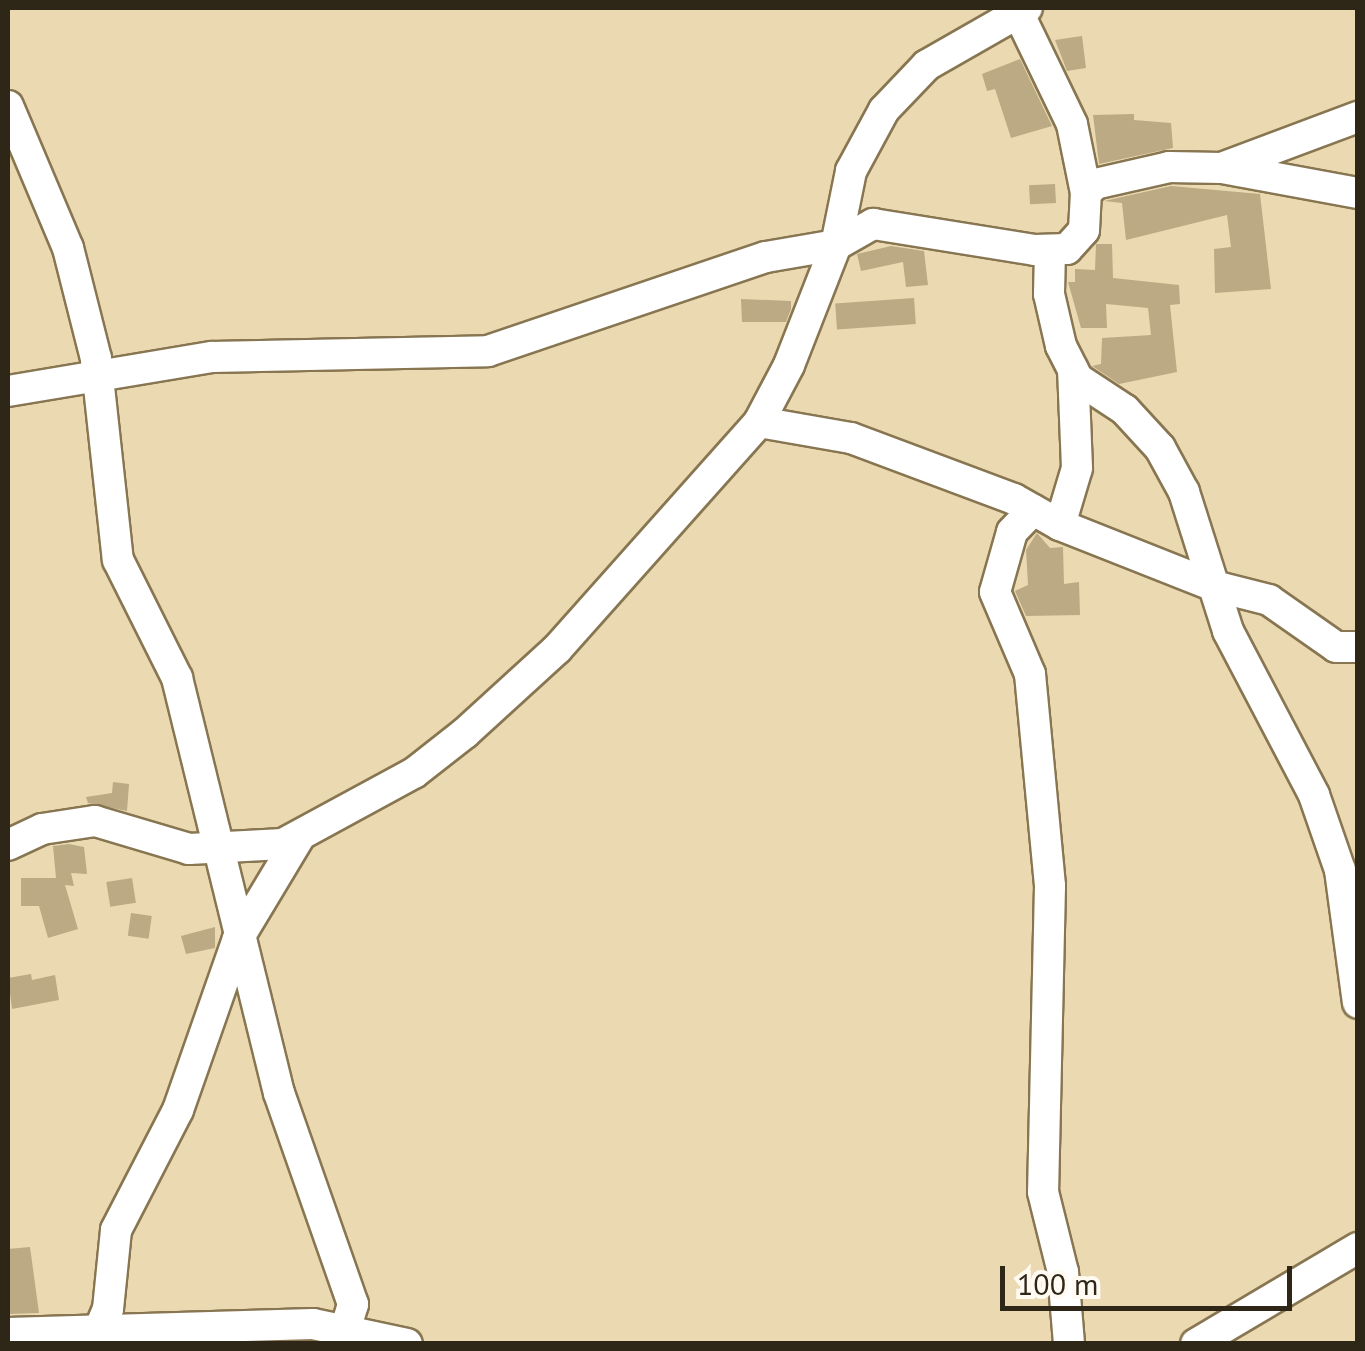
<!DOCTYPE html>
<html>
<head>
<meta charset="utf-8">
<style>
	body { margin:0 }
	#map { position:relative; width:1365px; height:1351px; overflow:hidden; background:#ebd9b1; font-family:"PT Sans",sans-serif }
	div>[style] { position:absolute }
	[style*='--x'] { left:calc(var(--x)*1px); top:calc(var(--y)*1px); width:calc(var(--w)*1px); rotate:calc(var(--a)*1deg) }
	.building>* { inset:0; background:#bbaa83; transform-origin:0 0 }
	.roads { filter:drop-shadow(2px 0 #877651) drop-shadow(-2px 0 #877651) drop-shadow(0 2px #877651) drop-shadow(0 -2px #877651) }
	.minor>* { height:30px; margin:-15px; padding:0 15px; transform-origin:15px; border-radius:15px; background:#fff }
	span { translate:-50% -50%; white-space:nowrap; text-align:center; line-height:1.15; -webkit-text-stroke:8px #fffbf3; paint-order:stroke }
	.frame { position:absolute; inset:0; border:10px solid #2e2717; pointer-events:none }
	.scale { position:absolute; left:1000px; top:1266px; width:292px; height:45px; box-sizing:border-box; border:5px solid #2e2717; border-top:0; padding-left:12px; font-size:30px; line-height:35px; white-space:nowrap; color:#2e2717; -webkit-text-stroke:8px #fffbf3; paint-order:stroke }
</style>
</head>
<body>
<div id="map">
	<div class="building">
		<i style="clip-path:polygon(1082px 36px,1086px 68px,1067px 71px,1055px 40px)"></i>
		<i style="clip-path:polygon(1020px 59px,1052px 126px,1011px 138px,995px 89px,987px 91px,982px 74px)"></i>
		<i style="clip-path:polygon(1134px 114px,1134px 120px,1171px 123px,1173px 148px,1099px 164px,1093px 115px)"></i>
		<i style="left:1055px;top:184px;width:19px;height:26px;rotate:87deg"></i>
		<i style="clip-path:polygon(1171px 186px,1260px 194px,1271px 289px,1215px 293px,1214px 249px,1231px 247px,1227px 215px,1126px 240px,1122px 203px,1104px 201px)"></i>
		<i style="clip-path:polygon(1096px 244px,1112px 244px,1113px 278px,1179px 285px,1180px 304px,1170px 305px,1177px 372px,1119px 384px,1092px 366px,1101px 364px,1102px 338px,1151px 335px,1148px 308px,1106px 304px,1107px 328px,1081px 328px,1068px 282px,1075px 282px,1075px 269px,1095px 270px)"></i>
		<i style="clip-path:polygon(891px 246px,924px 251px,928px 285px,906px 287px,903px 262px,861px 271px,857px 254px)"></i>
		<i style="left:914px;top:298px;width:26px;height:79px;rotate:86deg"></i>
		<i style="clip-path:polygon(741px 299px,791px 301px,791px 309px,786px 322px,742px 322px)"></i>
		<i style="clip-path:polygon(1037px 533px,1050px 548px,1063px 547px,1064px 584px,1079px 582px,1080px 615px,1026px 616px,1015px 591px,1028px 585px,1026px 550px)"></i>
		<i style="clip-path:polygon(113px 782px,129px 784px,127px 811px,88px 803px,86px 797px,112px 793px)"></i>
		<i style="clip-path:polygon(69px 844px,84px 847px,87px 874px,71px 873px,74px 886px,65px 885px,78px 929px,48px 938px,39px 906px,21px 906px,21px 878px,56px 878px,53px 846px)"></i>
		<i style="left:132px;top:878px;width:25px;height:26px;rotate:81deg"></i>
		<i style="left:131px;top:913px;width:21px;height:23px;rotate:8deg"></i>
		<i style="clip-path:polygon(215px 927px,215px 948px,186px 954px,181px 936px)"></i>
		<i style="clip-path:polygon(31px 974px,32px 980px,55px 975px,59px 1000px,12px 1009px,8px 978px)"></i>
		<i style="clip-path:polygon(30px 1247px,39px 1313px,8px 1314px,8px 1249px)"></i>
	</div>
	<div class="roads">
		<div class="minor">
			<i style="--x:8;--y:106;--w:154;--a:67.1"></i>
			<i style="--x:68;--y:248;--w:114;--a:75.8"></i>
			<i style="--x:96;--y:359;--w:202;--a:83.8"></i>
			<i style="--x:118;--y:560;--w:132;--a:63.4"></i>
			<i style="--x:177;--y:678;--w:427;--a:76.2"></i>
			<i style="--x:279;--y:1093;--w:224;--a:70.7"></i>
			<i style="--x:353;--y:1304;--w:42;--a:106.7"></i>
			<i style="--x:1224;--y:167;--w:143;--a:-20.5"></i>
			<i style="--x:1086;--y:193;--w:13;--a:-45"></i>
			<i style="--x:1095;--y:184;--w:76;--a:-12.9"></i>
			<i style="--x:1169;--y:167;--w:53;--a:1.1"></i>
			<i style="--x:1222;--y:168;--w:138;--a:10.4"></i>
			<i style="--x:1050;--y:252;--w:42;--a:91.4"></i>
			<i style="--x:1049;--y:294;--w:53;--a:77"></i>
			<i style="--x:1061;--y:346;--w:37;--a:63"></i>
			<i style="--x:1078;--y:379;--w:56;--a:33.4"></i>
			<i style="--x:1125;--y:410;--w:52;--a:47.4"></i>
			<i style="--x:1160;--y:448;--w:50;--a:61.4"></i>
			<i style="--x:1184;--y:492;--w:146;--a:72.4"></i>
			<i style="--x:1228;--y:631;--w:185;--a:62.3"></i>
			<i style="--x:1314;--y:795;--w:79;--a:70.9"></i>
			<i style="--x:1340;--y:870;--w:134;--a:82.3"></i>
			<i style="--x:8;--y:391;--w:207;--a:-9.5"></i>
			<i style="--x:212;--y:357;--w:276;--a:-1.2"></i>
			<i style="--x:488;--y:351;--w:293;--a:-18.7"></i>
			<i style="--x:766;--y:257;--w:71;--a:-9.7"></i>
			<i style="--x:836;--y:245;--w:43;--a:-29.6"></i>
			<i style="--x:873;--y:224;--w:164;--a:9.1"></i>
			<i style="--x:1035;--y:250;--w:32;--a:-2"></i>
			<i style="--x:1067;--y:249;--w:25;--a:-48"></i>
			<i style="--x:1084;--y:230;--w:37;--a:-87"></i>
			<i style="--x:1086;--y:193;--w:70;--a:-101.5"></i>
			<i style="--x:1072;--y:124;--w:129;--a:-115.8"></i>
			<i style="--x:759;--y:422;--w:93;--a:9.9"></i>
			<i style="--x:851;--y:438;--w:174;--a:20.5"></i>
			<i style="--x:1014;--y:499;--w:53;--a:29.5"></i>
			<i style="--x:1060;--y:525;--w:59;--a:-73.4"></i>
			<i style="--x:1077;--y:468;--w:98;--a:-92.3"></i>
			<i style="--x:1033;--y:510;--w:30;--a:134"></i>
			<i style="--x:1012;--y:532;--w:62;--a:105.8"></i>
			<i style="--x:995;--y:592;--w:89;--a:66.9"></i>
			<i style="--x:1030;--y:674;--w:213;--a:84.6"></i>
			<i style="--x:1050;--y:886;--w:306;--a:91.3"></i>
			<i style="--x:1043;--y:1192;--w:82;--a:76"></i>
			<i style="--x:1063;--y:1272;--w:72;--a:85.2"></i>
			<i style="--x:1060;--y:525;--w:166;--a:21.6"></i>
			<i style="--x:1214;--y:586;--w:57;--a:14.3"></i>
			<i style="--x:1269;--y:600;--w:82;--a:35"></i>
			<i style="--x:1336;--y:647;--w:22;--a:0"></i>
			<i style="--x:8;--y:845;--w:38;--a:-25"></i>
			<i style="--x:42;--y:829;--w:54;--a:-8.6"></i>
			<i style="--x:95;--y:821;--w:98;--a:16.6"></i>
			<i style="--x:189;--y:849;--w:94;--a:-3"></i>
			<i style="--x:283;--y:844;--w:149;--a:-28.5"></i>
			<i style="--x:414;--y:773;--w:65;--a:-38.1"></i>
			<i style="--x:465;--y:733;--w:125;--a:-42.4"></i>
			<i style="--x:557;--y:649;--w:304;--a:-48.3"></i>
			<i style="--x:759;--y:422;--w:64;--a:-62.2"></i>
			<i style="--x:789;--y:365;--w:129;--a:-68.6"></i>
			<i style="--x:836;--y:245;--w:76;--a:-78.5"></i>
			<i style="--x:851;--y:171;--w:69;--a:-61.6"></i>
			<i style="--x:884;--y:110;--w:62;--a:-46.3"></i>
			<i style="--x:927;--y:65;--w:115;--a:-29.7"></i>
			<i style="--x:99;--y:1330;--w:23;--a:-67"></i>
			<i style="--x:108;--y:1309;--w:79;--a:-84.2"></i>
			<i style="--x:116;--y:1230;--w:135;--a:-62.7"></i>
			<i style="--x:178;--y:1110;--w:181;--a:-70.7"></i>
			<i style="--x:238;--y:939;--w:117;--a:-59"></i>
			<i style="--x:8;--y:1333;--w:305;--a:-1.7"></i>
			<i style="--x:313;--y:1324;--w:96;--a:12"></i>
			<i style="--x:1196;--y:1344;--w:188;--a:-30.7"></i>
		</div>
	</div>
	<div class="frame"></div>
	<div class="scale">100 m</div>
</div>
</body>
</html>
